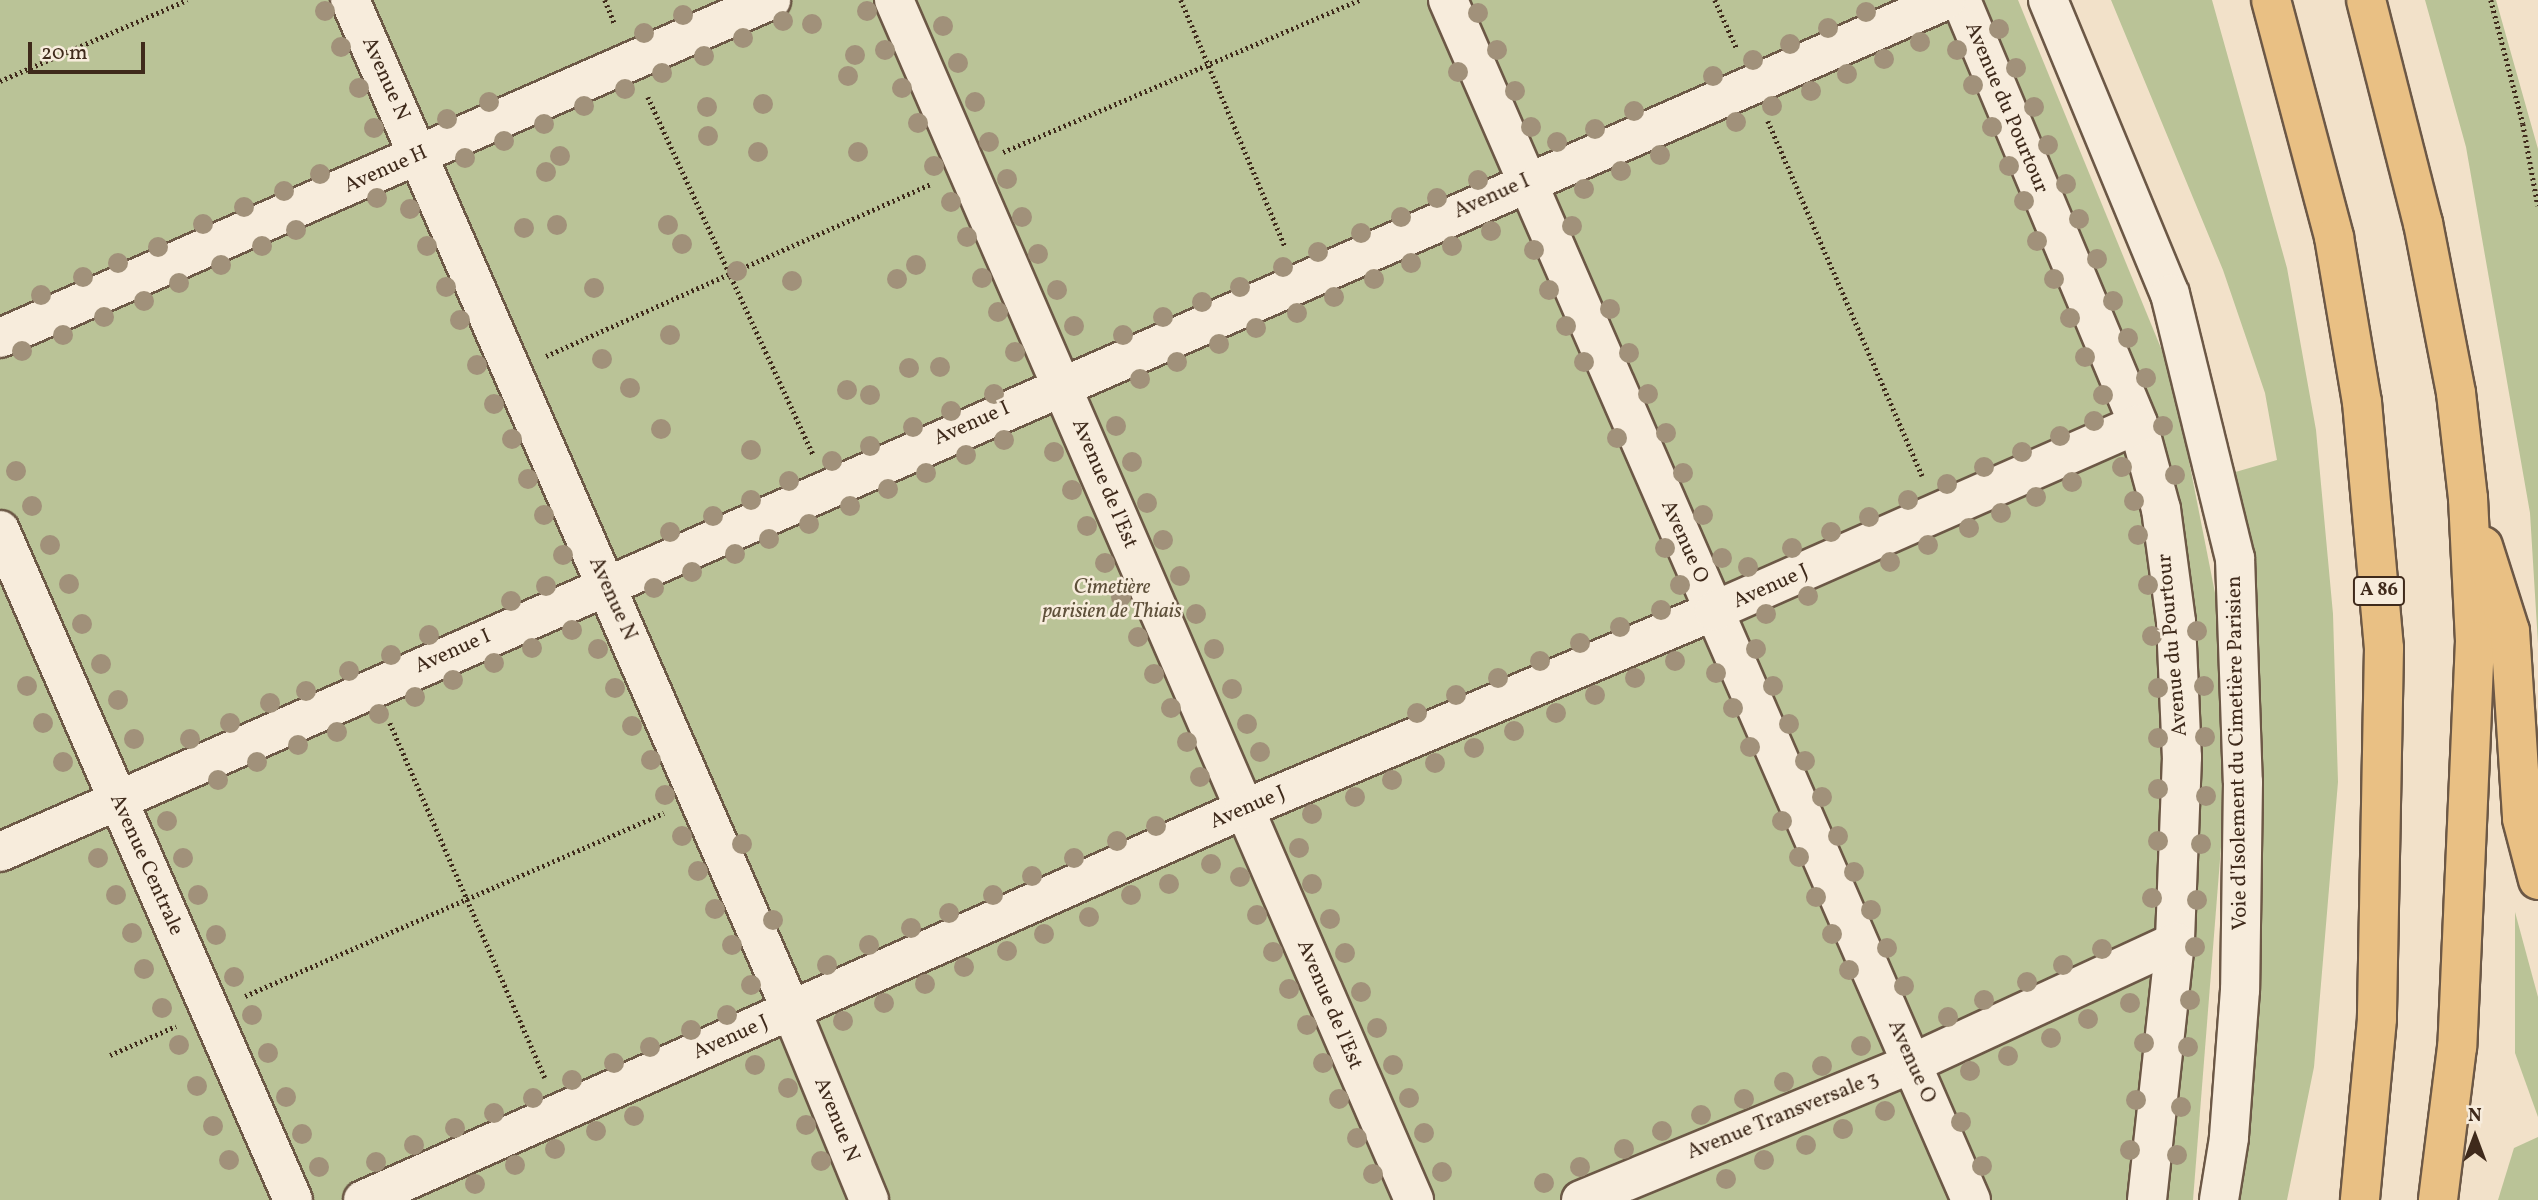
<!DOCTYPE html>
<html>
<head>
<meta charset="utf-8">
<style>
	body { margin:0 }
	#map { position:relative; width:2538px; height:1200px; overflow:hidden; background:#f2e1c9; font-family:Vollkorn,serif }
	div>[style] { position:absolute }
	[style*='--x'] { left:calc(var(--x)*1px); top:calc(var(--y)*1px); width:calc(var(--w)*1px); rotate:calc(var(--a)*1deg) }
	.green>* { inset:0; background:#bac397 }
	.path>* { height:4.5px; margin-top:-2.25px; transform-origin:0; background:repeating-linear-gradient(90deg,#3f2a1b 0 2px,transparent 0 5.5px) }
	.roads { filter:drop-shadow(2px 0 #6c5846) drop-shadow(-2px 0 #6c5846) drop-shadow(0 2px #6c5846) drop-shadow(0 -2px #6c5846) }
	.minor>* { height:38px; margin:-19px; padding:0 19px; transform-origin:19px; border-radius:19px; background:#f7ecdc }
	.highway>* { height:38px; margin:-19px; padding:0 19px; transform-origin:19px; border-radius:19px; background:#e9c084 }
	.trees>* { width:20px; height:20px; margin:-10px; border-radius:50%; background:#a1917a }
	span { translate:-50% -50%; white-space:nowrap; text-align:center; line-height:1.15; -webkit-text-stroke:5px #f7ecdc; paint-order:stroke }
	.shield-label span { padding:2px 5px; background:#f7ecdc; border:2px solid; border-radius:5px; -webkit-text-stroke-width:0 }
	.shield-label { font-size:19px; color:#3f2a1b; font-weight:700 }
	.street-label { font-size:21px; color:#3f2a1b }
	.park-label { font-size:21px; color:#5e503a; font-style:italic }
	.north { position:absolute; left:2440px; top:1102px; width:70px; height:70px; -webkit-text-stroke:5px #f7ecdc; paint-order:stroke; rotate:0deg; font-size:19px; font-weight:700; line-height:28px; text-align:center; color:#3f2a1b }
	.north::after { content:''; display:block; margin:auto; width:24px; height:32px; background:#3f2a1b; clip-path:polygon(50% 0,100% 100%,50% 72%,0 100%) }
	.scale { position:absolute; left:28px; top:42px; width:117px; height:32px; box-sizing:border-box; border:4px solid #3f2a1b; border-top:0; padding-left:9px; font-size:21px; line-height:24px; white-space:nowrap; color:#3f2a1b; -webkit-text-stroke:5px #f7ecdc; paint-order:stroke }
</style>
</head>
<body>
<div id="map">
	<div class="green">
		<i style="clip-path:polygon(0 0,2018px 0,2172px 375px,2215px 593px,2223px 718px,2221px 847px,2193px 1200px,0 1200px)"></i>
		<i style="clip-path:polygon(2111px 0,2212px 0,2287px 268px,2316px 430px,2333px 614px,2338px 782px,2314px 1067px,2287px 1200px,2236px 1200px,2257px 963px,2264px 791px,2251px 600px,2232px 473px,2277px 460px,2265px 393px,2223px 270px)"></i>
		<i style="clip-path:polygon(2425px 0,2496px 0,2538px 149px,2538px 644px,2530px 513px,2466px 147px)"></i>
		<i style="clip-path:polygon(2515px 912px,2538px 997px,2538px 1117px,2515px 1053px)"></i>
		<i style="clip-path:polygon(2538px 1137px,2538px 1200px,2498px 1200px,2514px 1148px)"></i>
	</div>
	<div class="path">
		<i style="--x:605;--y:0;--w:27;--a:68"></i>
		<i style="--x:1181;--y:0;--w:269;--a:67.1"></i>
		<i style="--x:1715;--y:0;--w:54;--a:65.8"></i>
		<i style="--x:2491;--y:0;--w:128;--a:75.5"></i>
		<i style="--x:2523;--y:124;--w:83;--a:79.6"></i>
		<i style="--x:0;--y:81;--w:204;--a:-23.4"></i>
		<i style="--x:648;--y:97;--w:393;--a:65.2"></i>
		<i style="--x:1768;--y:121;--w:387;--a:66.5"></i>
		<i style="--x:1003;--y:152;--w:388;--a:-23.1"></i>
		<i style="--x:546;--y:356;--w:422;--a:-24.1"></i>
		<i style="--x:390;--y:723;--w:387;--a:66.4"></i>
		<i style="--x:245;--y:996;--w:457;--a:-23.6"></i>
		<i style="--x:110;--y:1055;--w:72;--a:-23.7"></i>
	</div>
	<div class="roads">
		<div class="minor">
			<i style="--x:350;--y:0;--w:1104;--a:66.41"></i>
			<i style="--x:792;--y:1012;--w:203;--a:67.7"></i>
			<i style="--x:894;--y:0;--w:1308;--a:66.57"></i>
			<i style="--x:1448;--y:0;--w:1309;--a:66.45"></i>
			<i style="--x:1961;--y:0;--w:459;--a:67.3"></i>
			<i style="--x:2138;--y:424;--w:88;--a:74.9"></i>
			<i style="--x:2161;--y:509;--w:114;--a:82.4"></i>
			<i style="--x:2176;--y:622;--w:135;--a:87.5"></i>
			<i style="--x:2182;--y:757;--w:185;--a:92.2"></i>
			<i style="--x:2175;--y:942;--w:260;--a:96.2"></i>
			<i style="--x:2048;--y:0;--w:318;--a:67.5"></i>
			<i style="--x:2170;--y:294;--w:272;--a:76.2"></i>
			<i style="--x:2235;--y:558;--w:224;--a:88"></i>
			<i style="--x:2243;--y:782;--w:208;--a:90.8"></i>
			<i style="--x:2240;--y:990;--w:148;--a:94.3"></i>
			<i style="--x:2229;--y:1138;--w:63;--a:99.2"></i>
			<i style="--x:0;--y:338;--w:842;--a:-23.67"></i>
			<i style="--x:0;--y:530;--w:731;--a:66.38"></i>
			<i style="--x:0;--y:852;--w:2124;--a:-23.64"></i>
			<i style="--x:363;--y:1200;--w:964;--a:-23.93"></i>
			<i style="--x:1244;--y:809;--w:510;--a:-22.84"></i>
			<i style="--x:1714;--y:611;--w:463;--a:-23.8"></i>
			<i style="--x:1581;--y:1200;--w:357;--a:-22.4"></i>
			<i style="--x:1911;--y:1064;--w:291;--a:-24.8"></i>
		</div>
		<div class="highway">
			<i style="--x:2271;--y:0;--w:245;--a:75.1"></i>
			<i style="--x:2334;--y:237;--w:167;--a:80.4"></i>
			<i style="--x:2362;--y:402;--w:247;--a:84.9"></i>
			<i style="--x:2384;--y:648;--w:371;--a:91.1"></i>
			<i style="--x:2377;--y:1019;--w:182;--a:95.4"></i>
			<i style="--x:2366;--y:0;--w:230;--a:75.7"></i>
			<i style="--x:2423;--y:223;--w:173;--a:79"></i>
			<i style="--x:2456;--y:393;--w:106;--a:83.5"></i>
			<i style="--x:2468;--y:498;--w:143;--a:87.2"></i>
			<i style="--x:2475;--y:641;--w:406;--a:92.5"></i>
			<i style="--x:2457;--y:1047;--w:154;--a:97.1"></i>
			<i style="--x:2483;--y:546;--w:89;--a:72.4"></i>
			<i style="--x:2510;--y:631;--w:188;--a:86.3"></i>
			<i style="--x:2522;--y:819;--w:63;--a:75.3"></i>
		</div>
	</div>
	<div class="trees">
		<i style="left:325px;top:11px"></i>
		<i style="left:867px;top:11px"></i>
		<i style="left:1866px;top:12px"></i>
		<i style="left:1478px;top:13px"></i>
		<i style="left:683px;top:15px"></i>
		<i style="left:783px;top:21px"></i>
		<i style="left:812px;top:24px"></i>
		<i style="left:943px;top:26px"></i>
		<i style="left:1828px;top:28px"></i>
		<i style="left:1999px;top:29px"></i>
		<i style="left:644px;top:33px"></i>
		<i style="left:743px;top:38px"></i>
		<i style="left:1920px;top:42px"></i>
		<i style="left:1790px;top:44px"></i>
		<i style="left:341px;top:47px"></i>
		<i style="left:885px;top:50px"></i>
		<i style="left:1497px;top:50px"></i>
		<i style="left:1957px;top:50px"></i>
		<i style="left:855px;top:55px"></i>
		<i style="left:704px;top:56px"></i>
		<i style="left:1884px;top:59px"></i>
		<i style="left:1753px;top:60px"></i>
		<i style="left:958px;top:63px"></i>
		<i style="left:2016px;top:68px"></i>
		<i style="left:1458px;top:72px"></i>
		<i style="left:662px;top:73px"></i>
		<i style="left:1847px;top:74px"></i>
		<i style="left:848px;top:76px"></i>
		<i style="left:1713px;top:76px"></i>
		<i style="left:1973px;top:85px"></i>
		<i style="left:359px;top:88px"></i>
		<i style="left:902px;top:88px"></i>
		<i style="left:625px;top:89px"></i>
		<i style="left:1515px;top:91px"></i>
		<i style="left:1811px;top:91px"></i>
		<i style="left:489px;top:102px"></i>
		<i style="left:975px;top:102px"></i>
		<i style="left:763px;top:104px"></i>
		<i style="left:584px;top:106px"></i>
		<i style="left:1772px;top:106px"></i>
		<i style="left:707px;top:107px"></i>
		<i style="left:2034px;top:107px"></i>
		<i style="left:1634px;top:111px"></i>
		<i style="left:447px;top:119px"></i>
		<i style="left:1736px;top:122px"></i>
		<i style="left:918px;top:123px"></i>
		<i style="left:544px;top:124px"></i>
		<i style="left:1531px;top:127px"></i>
		<i style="left:1992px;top:127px"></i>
		<i style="left:374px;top:128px"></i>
		<i style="left:1595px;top:129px"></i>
		<i style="left:708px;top:136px"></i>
		<i style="left:504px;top:141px"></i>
		<i style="left:989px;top:142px"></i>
		<i style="left:1557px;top:142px"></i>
		<i style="left:2048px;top:145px"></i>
		<i style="left:758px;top:152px"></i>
		<i style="left:858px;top:152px"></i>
		<i style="left:1660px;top:155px"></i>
		<i style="left:560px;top:156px"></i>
		<i style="left:465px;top:158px"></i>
		<i style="left:934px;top:166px"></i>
		<i style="left:2009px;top:166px"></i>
		<i style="left:1621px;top:171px"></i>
		<i style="left:546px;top:172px"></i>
		<i style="left:320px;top:174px"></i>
		<i style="left:1007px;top:179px"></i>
		<i style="left:1478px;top:180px"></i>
		<i style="left:2066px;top:184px"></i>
		<i style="left:1584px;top:189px"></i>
		<i style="left:284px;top:191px"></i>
		<i style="left:377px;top:198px"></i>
		<i style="left:1437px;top:198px"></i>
		<i style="left:2024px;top:201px"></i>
		<i style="left:951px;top:202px"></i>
		<i style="left:244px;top:207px"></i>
		<i style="left:410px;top:209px"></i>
		<i style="left:1022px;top:217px"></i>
		<i style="left:1401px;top:217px"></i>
		<i style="left:2079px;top:219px"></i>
		<i style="left:203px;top:224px"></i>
		<i style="left:557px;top:225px"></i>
		<i style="left:668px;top:225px"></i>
		<i style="left:1572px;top:226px"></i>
		<i style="left:524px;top:228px"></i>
		<i style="left:296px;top:230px"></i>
		<i style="left:1491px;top:231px"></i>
		<i style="left:1361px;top:233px"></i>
		<i style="left:967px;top:237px"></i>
		<i style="left:2037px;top:241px"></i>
		<i style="left:682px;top:244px"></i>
		<i style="left:262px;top:246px"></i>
		<i style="left:427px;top:246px"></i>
		<i style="left:1452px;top:246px"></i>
		<i style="left:158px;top:247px"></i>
		<i style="left:1534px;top:250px"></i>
		<i style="left:1318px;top:252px"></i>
		<i style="left:1038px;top:254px"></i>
		<i style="left:2097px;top:259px"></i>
		<i style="left:118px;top:263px"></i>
		<i style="left:1411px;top:263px"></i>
		<i style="left:221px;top:265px"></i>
		<i style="left:916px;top:265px"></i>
		<i style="left:1283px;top:267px"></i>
		<i style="left:737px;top:271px"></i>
		<i style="left:83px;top:277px"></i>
		<i style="left:982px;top:278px"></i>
		<i style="left:897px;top:279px"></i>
		<i style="left:1374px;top:279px"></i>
		<i style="left:2054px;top:279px"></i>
		<i style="left:792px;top:281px"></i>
		<i style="left:179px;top:283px"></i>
		<i style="left:446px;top:287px"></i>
		<i style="left:1240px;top:287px"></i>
		<i style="left:594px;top:288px"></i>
		<i style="left:1057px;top:290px"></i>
		<i style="left:1549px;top:290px"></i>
		<i style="left:41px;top:295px"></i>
		<i style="left:1334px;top:297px"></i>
		<i style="left:144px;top:301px"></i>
		<i style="left:2113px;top:301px"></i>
		<i style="left:1202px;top:302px"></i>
		<i style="left:1610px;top:309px"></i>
		<i style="left:998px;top:312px"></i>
		<i style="left:1297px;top:313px"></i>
		<i style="left:104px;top:317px"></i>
		<i style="left:1163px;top:317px"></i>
		<i style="left:2070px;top:318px"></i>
		<i style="left:460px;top:320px"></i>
		<i style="left:1074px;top:326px"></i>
		<i style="left:1566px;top:326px"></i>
		<i style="left:1256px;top:328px"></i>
		<i style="left:63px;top:335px"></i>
		<i style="left:670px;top:335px"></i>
		<i style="left:1123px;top:335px"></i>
		<i style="left:2128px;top:338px"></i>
		<i style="left:1219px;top:344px"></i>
		<i style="left:22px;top:351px"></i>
		<i style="left:1015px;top:352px"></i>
		<i style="left:1629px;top:353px"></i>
		<i style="left:2085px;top:357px"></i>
		<i style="left:602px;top:359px"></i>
		<i style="left:1177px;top:362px"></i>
		<i style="left:1584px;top:362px"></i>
		<i style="left:477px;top:365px"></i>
		<i style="left:940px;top:367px"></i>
		<i style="left:909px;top:368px"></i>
		<i style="left:2146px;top:378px"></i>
		<i style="left:1140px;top:379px"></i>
		<i style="left:630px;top:388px"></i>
		<i style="left:847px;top:390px"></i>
		<i style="left:994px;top:394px"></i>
		<i style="left:1648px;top:394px"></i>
		<i style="left:870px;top:395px"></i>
		<i style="left:2103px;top:395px"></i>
		<i style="left:494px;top:404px"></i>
		<i style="left:951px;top:411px"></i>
		<i style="left:2094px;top:421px"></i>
		<i style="left:1116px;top:426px"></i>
		<i style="left:2163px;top:426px"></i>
		<i style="left:913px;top:427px"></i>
		<i style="left:661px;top:429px"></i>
		<i style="left:1666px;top:433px"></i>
		<i style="left:2060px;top:436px"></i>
		<i style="left:1617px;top:438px"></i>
		<i style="left:512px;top:439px"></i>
		<i style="left:1004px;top:440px"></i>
		<i style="left:870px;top:446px"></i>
		<i style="left:751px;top:450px"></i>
		<i style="left:1054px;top:452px"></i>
		<i style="left:2022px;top:452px"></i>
		<i style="left:966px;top:455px"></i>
		<i style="left:832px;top:461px"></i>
		<i style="left:1132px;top:462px"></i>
		<i style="left:1984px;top:467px"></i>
		<i style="left:2122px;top:467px"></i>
		<i style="left:16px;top:471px"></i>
		<i style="left:926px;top:473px"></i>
		<i style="left:1683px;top:473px"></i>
		<i style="left:2175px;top:475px"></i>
		<i style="left:528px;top:479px"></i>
		<i style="left:789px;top:481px"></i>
		<i style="left:2072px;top:482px"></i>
		<i style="left:1947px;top:484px"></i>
		<i style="left:888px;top:489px"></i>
		<i style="left:1072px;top:490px"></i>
		<i style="left:2036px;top:497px"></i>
		<i style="left:751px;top:500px"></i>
		<i style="left:1908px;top:500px"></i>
		<i style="left:2134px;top:501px"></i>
		<i style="left:1147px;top:503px"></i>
		<i style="left:32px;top:506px"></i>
		<i style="left:850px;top:506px"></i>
		<i style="left:2001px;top:513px"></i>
		<i style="left:544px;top:515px"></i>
		<i style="left:1703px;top:515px"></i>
		<i style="left:713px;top:516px"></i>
		<i style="left:1869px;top:517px"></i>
		<i style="left:809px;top:524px"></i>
		<i style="left:1087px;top:526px"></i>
		<i style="left:1969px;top:528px"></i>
		<i style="left:670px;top:532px"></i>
		<i style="left:1831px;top:532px"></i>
		<i style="left:2138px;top:535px"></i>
		<i style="left:769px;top:539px"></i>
		<i style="left:1163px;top:540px"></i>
		<i style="left:50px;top:545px"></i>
		<i style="left:1928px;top:545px"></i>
		<i style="left:1665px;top:548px"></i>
		<i style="left:1792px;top:548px"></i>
		<i style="left:735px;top:554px"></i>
		<i style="left:563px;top:555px"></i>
		<i style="left:1722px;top:558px"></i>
		<i style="left:1890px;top:562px"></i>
		<i style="left:1105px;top:563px"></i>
		<i style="left:1748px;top:567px"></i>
		<i style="left:692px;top:572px"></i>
		<i style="left:1180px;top:576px"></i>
		<i style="left:69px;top:584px"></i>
		<i style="left:1680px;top:585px"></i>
		<i style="left:2148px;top:585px"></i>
		<i style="left:546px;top:586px"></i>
		<i style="left:654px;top:588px"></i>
		<i style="left:1808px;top:596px"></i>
		<i style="left:1121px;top:597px"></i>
		<i style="left:511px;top:601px"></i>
		<i style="left:1661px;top:610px"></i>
		<i style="left:1196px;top:614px"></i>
		<i style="left:1766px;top:614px"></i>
		<i style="left:82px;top:624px"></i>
		<i style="left:1620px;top:627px"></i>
		<i style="left:572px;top:630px"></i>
		<i style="left:2197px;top:631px"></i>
		<i style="left:429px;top:635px"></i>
		<i style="left:2152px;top:636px"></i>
		<i style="left:1138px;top:637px"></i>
		<i style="left:1580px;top:643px"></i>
		<i style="left:532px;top:648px"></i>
		<i style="left:598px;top:649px"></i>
		<i style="left:1214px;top:649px"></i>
		<i style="left:1756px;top:649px"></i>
		<i style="left:391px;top:655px"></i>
		<i style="left:1540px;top:661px"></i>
		<i style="left:1675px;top:661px"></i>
		<i style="left:494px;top:663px"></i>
		<i style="left:101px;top:664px"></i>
		<i style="left:349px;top:671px"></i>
		<i style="left:1716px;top:673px"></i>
		<i style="left:1154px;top:674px"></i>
		<i style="left:1498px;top:678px"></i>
		<i style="left:1635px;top:678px"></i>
		<i style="left:453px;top:680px"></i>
		<i style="left:27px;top:686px"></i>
		<i style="left:1773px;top:686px"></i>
		<i style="left:2204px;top:686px"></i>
		<i style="left:615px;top:688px"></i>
		<i style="left:2158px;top:688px"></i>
		<i style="left:1232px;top:689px"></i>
		<i style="left:306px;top:691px"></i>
		<i style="left:1456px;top:695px"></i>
		<i style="left:1595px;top:695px"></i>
		<i style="left:415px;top:697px"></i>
		<i style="left:118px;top:700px"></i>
		<i style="left:270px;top:703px"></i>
		<i style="left:1171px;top:708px"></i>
		<i style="left:1733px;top:708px"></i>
		<i style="left:1417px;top:713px"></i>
		<i style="left:1556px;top:713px"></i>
		<i style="left:379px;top:714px"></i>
		<i style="left:43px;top:723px"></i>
		<i style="left:230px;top:723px"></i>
		<i style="left:1247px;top:724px"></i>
		<i style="left:1789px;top:724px"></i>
		<i style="left:632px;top:726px"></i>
		<i style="left:1514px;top:731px"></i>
		<i style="left:337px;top:732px"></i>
		<i style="left:2205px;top:737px"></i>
		<i style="left:2158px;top:738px"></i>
		<i style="left:134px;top:739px"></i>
		<i style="left:190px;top:739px"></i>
		<i style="left:1187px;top:742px"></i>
		<i style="left:298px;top:745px"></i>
		<i style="left:1750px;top:747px"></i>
		<i style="left:1474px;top:748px"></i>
		<i style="left:1260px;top:752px"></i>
		<i style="left:651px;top:760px"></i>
		<i style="left:1805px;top:761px"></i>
		<i style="left:63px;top:762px"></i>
		<i style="left:257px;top:762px"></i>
		<i style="left:1435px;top:763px"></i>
		<i style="left:1200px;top:777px"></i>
		<i style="left:218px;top:780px"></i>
		<i style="left:1392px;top:780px"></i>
		<i style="left:2158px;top:789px"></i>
		<i style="left:665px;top:795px"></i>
		<i style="left:2206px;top:796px"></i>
		<i style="left:1355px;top:797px"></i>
		<i style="left:1822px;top:797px"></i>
		<i style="left:1312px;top:814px"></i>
		<i style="left:167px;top:821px"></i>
		<i style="left:1782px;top:821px"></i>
		<i style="left:1156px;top:826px"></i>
		<i style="left:682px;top:836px"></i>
		<i style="left:1838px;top:836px"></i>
		<i style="left:1117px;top:841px"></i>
		<i style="left:2158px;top:841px"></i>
		<i style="left:742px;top:844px"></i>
		<i style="left:2201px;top:844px"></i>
		<i style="left:1299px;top:848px"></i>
		<i style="left:1799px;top:857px"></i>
		<i style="left:98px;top:858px"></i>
		<i style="left:183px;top:858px"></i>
		<i style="left:1074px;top:858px"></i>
		<i style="left:1211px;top:864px"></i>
		<i style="left:698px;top:871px"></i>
		<i style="left:1854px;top:872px"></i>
		<i style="left:1032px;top:876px"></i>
		<i style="left:1240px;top:877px"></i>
		<i style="left:1169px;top:884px"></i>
		<i style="left:1312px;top:884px"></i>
		<i style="left:116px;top:895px"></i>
		<i style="left:198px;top:895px"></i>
		<i style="left:993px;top:895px"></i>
		<i style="left:1131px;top:895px"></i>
		<i style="left:1816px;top:897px"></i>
		<i style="left:2152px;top:898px"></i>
		<i style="left:2197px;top:900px"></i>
		<i style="left:715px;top:909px"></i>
		<i style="left:1871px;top:910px"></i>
		<i style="left:949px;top:913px"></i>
		<i style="left:1257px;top:915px"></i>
		<i style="left:1089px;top:917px"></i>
		<i style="left:1330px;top:919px"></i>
		<i style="left:773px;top:920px"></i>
		<i style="left:911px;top:928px"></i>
		<i style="left:132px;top:933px"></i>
		<i style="left:1044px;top:934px"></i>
		<i style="left:1832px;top:934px"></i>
		<i style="left:216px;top:935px"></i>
		<i style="left:732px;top:945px"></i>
		<i style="left:869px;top:945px"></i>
		<i style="left:2195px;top:947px"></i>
		<i style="left:1887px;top:948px"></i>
		<i style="left:2102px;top:949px"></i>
		<i style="left:1007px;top:951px"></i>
		<i style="left:1273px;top:952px"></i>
		<i style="left:1345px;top:953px"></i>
		<i style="left:827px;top:965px"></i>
		<i style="left:2063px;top:965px"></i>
		<i style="left:964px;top:967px"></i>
		<i style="left:144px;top:969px"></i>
		<i style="left:1849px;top:970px"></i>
		<i style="left:234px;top:977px"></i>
		<i style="left:2027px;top:982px"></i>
		<i style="left:925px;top:984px"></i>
		<i style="left:751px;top:985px"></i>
		<i style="left:1904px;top:986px"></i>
		<i style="left:1289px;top:989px"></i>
		<i style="left:1361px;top:992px"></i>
		<i style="left:1984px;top:1000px"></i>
		<i style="left:2190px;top:1000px"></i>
		<i style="left:884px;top:1003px"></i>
		<i style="left:2130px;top:1003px"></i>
		<i style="left:162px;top:1008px"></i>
		<i style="left:252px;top:1015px"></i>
		<i style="left:727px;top:1015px"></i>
		<i style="left:1948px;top:1017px"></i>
		<i style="left:2088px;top:1019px"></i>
		<i style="left:843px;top:1021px"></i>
		<i style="left:1307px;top:1025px"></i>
		<i style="left:1377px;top:1028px"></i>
		<i style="left:691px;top:1030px"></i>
		<i style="left:2051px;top:1038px"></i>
		<i style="left:2144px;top:1043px"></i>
		<i style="left:179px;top:1045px"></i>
		<i style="left:1861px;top:1046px"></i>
		<i style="left:650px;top:1047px"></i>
		<i style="left:2188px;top:1047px"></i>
		<i style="left:268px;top:1053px"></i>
		<i style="left:2008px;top:1056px"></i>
		<i style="left:614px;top:1063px"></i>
		<i style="left:1323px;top:1063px"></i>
		<i style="left:755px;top:1065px"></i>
		<i style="left:1393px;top:1065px"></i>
		<i style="left:1822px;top:1066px"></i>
		<i style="left:1970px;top:1071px"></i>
		<i style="left:572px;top:1080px"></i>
		<i style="left:1784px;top:1082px"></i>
		<i style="left:197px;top:1086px"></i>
		<i style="left:788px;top:1088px"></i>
		<i style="left:286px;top:1097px"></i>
		<i style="left:533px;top:1098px"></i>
		<i style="left:1409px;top:1098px"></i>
		<i style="left:1339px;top:1099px"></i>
		<i style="left:1744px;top:1099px"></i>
		<i style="left:2136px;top:1100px"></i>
		<i style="left:2181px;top:1107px"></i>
		<i style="left:1885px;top:1111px"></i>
		<i style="left:494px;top:1113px"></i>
		<i style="left:1701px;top:1115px"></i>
		<i style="left:634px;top:1116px"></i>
		<i style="left:1961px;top:1122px"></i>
		<i style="left:806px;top:1125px"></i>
		<i style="left:213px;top:1126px"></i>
		<i style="left:455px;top:1128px"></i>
		<i style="left:1843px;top:1129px"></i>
		<i style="left:596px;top:1131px"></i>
		<i style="left:1662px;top:1131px"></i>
		<i style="left:1424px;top:1133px"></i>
		<i style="left:302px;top:1134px"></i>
		<i style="left:1357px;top:1138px"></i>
		<i style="left:414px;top:1145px"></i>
		<i style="left:1806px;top:1145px"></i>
		<i style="left:555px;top:1149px"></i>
		<i style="left:1624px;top:1149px"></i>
		<i style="left:2130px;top:1150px"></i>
		<i style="left:2177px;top:1155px"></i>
		<i style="left:229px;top:1160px"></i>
		<i style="left:1764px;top:1160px"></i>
		<i style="left:821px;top:1161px"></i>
		<i style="left:376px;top:1162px"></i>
		<i style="left:515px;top:1165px"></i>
		<i style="left:1982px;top:1166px"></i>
		<i style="left:319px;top:1167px"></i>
		<i style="left:1580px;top:1167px"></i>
		<i style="left:1442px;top:1172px"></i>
		<i style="left:1373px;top:1174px"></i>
		<i style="left:1726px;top:1179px"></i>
		<i style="left:1544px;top:1183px"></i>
		<i style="left:475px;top:1184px"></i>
	</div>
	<div class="shield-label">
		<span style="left:2379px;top:591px">A 86</span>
	</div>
	<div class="street-label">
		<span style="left:385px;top:79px;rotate:66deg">Avenue N</span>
		<span style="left:2006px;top:108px;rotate:67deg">Avenue du Pourtour</span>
		<span style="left:386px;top:170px;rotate:-24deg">Avenue H</span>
		<span style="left:1492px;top:197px;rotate:-24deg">Avenue I</span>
		<span style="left:972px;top:424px;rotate:-24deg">Avenue I</span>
		<span style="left:1104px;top:484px;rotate:67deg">Avenue de l'Est</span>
		<span style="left:1684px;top:542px;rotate:66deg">Avenue O</span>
		<span style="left:1771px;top:587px;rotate:-24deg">Avenue J</span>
		<span style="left:612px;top:599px;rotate:66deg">Avenue N</span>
		<span style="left:2173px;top:645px;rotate:-95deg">Avenue du Pourtour</span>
		<span style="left:453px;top:652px;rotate:-24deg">Avenue I</span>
		<span style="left:2238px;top:753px;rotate:-91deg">Voie d'Isolement du Cimetière Parisien</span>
		<span style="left:1248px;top:808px;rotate:-23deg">Avenue J</span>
		<span style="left:146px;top:865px;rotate:66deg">Avenue Centrale</span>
		<span style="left:1329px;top:1005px;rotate:67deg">Avenue de l'Est</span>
		<span style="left:731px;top:1038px;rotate:-24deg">Avenue J</span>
		<span style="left:1911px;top:1062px;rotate:66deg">Avenue O</span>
		<span style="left:1783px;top:1116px;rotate:-22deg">Avenue Transversale 3</span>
		<span style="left:836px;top:1120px;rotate:68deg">Avenue N</span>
	</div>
	<div class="park-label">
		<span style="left:1112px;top:600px">Cimetière<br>parisien de Thiais</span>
	</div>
	<div class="north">N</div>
	<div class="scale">20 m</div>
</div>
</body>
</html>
